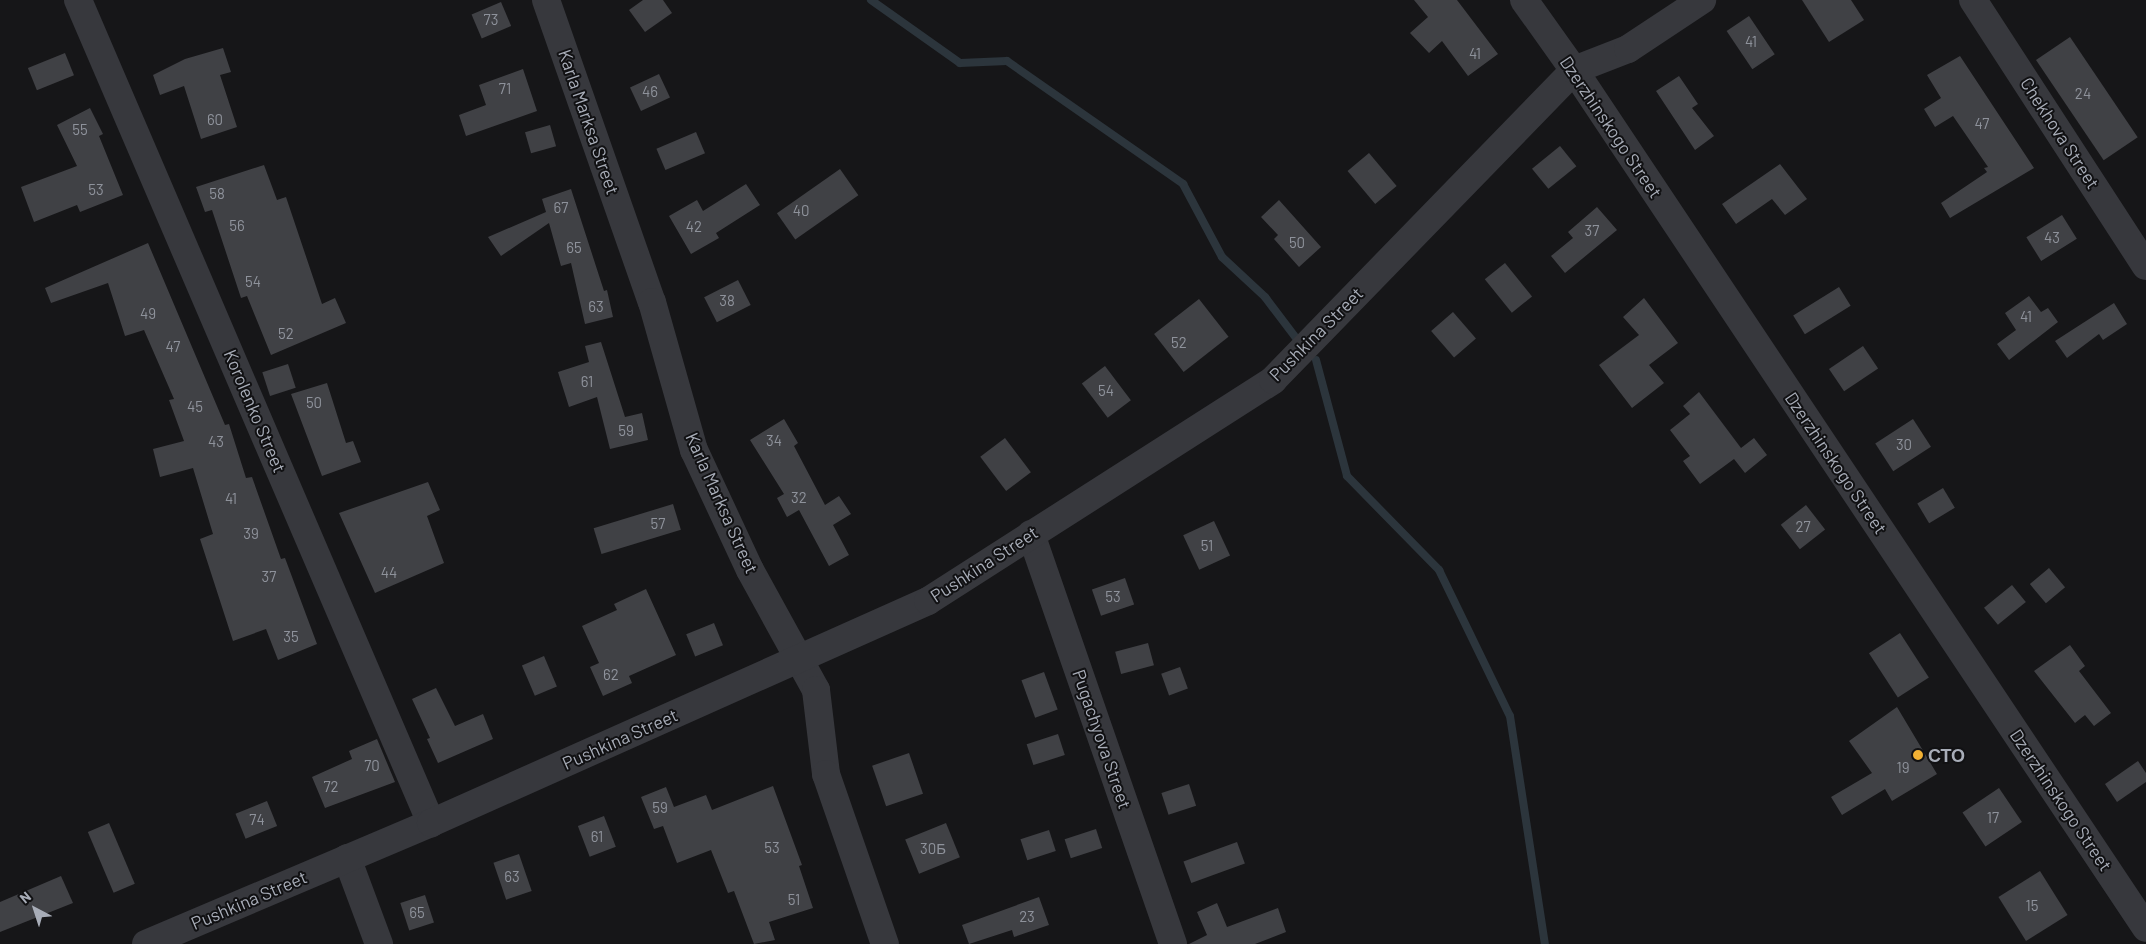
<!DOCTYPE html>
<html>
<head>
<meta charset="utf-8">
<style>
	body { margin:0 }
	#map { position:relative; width:2146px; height:944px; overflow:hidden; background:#161618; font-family:Barlow,sans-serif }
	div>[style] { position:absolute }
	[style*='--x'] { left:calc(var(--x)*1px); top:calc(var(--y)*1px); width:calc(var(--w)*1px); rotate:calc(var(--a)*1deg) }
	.stream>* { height:8px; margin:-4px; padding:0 4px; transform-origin:4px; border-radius:4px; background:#2c353c }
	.building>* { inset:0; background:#404145; transform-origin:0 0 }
	.street>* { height:28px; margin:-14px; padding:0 14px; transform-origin:14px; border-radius:14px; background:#37383d }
	.dots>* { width:14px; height:14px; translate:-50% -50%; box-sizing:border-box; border:2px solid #111113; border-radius:50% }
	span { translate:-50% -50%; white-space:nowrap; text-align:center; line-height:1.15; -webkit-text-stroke:4px #111113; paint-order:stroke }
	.number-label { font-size:15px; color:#8e929b }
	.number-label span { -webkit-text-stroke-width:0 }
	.street-label { font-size:18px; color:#a8adb8 }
	.poi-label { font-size:18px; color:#a8adb8; font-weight:700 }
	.left { translate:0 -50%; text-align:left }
	.north { position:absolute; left:10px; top:884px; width:50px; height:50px; -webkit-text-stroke:4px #111113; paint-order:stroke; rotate:320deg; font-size:14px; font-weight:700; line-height:20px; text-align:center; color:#a8adb8 }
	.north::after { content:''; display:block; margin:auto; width:18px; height:22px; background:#a8adb8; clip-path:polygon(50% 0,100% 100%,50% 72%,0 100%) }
</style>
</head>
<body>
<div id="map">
	<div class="stream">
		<i style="--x:871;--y:0;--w:109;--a:35.3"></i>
		<i style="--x:960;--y:63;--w:47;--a:-2.4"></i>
		<i style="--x:1007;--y:61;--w:215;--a:34.9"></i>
		<i style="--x:1183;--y:184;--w:83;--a:61.9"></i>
		<i style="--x:1222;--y:257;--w:59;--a:42.9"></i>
		<i style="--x:1265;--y:297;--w:51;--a:52.9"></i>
		<i style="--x:1316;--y:360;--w:120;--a:75"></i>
		<i style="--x:1347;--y:476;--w:132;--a:45.6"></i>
		<i style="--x:1439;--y:570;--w:162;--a:64.1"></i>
		<i style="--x:1510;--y:716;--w:231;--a:81.3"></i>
	</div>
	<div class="building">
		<i style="clip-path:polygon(643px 0,663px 0,672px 13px,645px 32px,629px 10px)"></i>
		<i style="clip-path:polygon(1414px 0,1457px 0,1498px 54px,1468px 76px,1442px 41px,1429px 53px,1410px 33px,1428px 17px)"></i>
		<i style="clip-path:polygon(1802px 0,1851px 0,1864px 20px,1829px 42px)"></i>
		<i style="left:501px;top:2px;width:26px;height:32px;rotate:67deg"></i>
		<i style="left:1749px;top:16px;width:46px;height:27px;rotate:56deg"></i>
		<i style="left:2070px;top:37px;width:121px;height:41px;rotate:56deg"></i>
		<i style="clip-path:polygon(223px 48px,231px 72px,220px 75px,237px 127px,201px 139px,184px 86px,160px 95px,153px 75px,185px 59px)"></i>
		<i style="left:65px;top:53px;width:24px;height:40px;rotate:68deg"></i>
		<i style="clip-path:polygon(1960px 56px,2034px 168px,1950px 218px,1941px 203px,1987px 172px,1984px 168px,1988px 167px,1953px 116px,1935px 127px,1924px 109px,1941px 98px,1927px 75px)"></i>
		<i style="clip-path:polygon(523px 69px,537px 111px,466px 136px,459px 115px,486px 105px,479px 85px)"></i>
		<i style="left:659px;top:74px;width:26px;height:32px;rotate:65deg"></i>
		<i style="clip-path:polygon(1679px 76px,1698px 104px,1692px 108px,1714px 136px,1695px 150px,1656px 91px)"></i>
		<i style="clip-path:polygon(90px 108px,103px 134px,99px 136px,123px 195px,80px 212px,77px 205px,34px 222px,21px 187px,77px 166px,57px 125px)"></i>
		<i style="left:550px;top:125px;width:22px;height:26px;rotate:74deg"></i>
		<i style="left:696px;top:132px;width:23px;height:43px;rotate:67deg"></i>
		<i style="left:1560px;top:146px;width:26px;height:36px;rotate:51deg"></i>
		<i style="left:1369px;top:153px;width:43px;height:28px;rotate:50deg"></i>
		<i style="clip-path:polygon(1780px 164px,1807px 199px,1785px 215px,1772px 199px,1736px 224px,1722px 204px)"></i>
		<i style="clip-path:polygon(264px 165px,277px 200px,286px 197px,322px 304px,335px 298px,346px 323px,271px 355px,247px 296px,241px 298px,212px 210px,205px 212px,196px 187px)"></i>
		<i style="left:840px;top:169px;width:32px;height:77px;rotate:55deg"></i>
		<i style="clip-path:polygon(746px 184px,760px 205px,716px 233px,719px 238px,691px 254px,669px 216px,697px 200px,703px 211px)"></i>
		<i style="clip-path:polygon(571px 189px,604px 291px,607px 290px,613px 317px,585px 324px,571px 263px,561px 266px,549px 223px,501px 256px,488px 237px,546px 212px,542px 199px)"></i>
		<i style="clip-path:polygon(1279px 200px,1321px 247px,1299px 267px,1274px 239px,1278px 235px,1261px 217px)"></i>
		<i style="clip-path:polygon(1597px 207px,1617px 230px,1565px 273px,1551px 256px,1573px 238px,1568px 232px)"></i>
		<i style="left:2062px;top:215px;width:28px;height:42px;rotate:58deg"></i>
		<i style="clip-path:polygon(148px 243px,225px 425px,229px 424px,246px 478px,252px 477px,281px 559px,285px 558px,317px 644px,278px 660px,266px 629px,233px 641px,200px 539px,213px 534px,193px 468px,160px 477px,153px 449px,184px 441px,169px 400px,174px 399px,144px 330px,125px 336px,108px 283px,51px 303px,45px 288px)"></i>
		<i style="left:1505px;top:263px;width:43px;height:26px;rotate:51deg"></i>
		<i style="left:738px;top:280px;width:28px;height:38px;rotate:63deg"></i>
		<i style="left:1839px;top:287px;width:22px;height:54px;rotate:58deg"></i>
		<i style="clip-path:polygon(2029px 296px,2041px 312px,2048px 308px,2058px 322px,2009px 360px,1997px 344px,2016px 330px,2005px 313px)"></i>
		<i style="clip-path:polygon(1644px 298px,1678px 343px,1649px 365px,1664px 383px,1632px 408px,1599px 365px,1639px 335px,1623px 317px)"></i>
		<i style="left:1199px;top:299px;width:48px;height:57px;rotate:52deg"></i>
		<i style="clip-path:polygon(2114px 303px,2127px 324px,2103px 340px,2099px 334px,2067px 358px,2055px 341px)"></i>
		<i style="left:1453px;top:312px;width:35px;height:29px;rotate:49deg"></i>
		<i style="clip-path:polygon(601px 342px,625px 417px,642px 413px,648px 440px,610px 449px,597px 397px,569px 407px,558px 372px,589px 362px,585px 346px)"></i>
		<i style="left:1863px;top:346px;width:27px;height:41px;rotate:56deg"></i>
		<i style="left:288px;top:364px;width:25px;height:27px;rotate:72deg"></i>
		<i style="left:1105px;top:366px;width:43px;height:29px;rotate:53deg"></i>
		<i style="clip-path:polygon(327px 383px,346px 443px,353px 441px,361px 462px,322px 476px,291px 394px)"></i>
		<i style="clip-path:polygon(1699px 392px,1741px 448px,1754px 438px,1767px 455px,1745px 473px,1734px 459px,1700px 484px,1683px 461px,1690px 456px,1670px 430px,1690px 414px,1683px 406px)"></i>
		<i style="clip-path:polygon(784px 419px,798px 443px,794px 446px,825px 505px,839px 496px,851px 514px,833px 525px,849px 555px,829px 566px,799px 510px,787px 517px,777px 498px,784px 494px,750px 440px)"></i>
		<i style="left:1913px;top:419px;width:33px;height:45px;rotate:57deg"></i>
		<i style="left:1005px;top:438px;width:43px;height:31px;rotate:53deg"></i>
		<i style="clip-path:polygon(428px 482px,440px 510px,427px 516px,444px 563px,375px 593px,339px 513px)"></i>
		<i style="left:1943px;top:488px;width:23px;height:30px;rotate:59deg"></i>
		<i style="left:673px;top:504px;width:27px;height:83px;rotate:73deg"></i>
		<i style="left:1806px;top:505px;width:31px;height:32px;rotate:52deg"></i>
		<i style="left:1214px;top:521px;width:38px;height:34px;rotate:65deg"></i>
		<i style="left:2049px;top:568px;width:25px;height:25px;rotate:50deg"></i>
		<i style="left:1125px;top:578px;width:28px;height:35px;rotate:71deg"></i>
		<i style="left:2012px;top:585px;width:22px;height:36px;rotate:51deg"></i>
		<i style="clip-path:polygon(646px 589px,676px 655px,629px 676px,632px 683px,603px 696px,590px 667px,599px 663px,582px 626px,617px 610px,614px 604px)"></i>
		<i style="left:714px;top:623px;width:24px;height:30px;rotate:68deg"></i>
		<i style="left:1900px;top:633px;width:53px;height:37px;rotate:57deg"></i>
		<i style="left:1148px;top:643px;width:23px;height:34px;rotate:75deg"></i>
		<i style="clip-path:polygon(2070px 645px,2085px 666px,2079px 671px,2111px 713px,2094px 726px,2085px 715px,2075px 723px,2034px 671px)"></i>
		<i style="left:544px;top:656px;width:33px;height:24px;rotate:67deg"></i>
		<i style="left:1180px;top:667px;width:23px;height:20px;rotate:70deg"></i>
		<i style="left:1044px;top:672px;width:40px;height:24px;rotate:70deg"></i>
		<i style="clip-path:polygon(436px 688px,455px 726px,483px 714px,493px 739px,438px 763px,427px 739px,430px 738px,412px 699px)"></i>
		<i style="clip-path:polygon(1897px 707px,1937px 774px,1892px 801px,1885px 789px,1842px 815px,1831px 797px,1872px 773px,1849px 741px)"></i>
		<i style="left:1058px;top:734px;width:22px;height:33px;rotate:72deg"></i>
		<i style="clip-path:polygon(377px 739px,395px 782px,325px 808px,312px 777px,352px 759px,349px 751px)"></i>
		<i style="left:909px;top:753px;width:43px;height:39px;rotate:71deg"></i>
		<i style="clip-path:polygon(2138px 761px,2146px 773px,2146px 782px,2117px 802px,2105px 784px)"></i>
		<i style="left:1189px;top:784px;width:23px;height:29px;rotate:72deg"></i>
		<i style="clip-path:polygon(773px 786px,802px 865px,799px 866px,813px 908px,769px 922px,775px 940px,754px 944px,734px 891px,728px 893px,711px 850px,677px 863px,663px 826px,654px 829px,641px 797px,666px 787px,674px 807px,706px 795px,712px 810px)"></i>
		<i style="left:1999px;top:788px;width:41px;height:44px;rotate:56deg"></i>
		<i style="left:267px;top:801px;width:27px;height:34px;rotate:68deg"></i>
		<i style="left:604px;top:816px;width:33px;height:28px;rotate:69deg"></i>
		<i style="left:109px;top:823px;width:66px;height:23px;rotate:67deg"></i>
		<i style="left:946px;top:823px;width:37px;height:44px;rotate:68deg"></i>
		<i style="left:1096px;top:829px;width:20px;height:33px;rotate:72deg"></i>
		<i style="left:1049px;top:830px;width:22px;height:30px;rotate:72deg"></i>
		<i style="left:1237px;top:842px;width:23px;height:57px;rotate:70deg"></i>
		<i style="left:519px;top:854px;width:39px;height:27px;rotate:71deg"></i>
		<i style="left:2040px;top:871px;width:52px;height:49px;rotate:58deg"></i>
		<i style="clip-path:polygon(61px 876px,73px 903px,0 932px,0 902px)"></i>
		<i style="left:425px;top:895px;width:29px;height:26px;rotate:72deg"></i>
		<i style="clip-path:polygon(1039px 897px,1049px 925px,1014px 937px,1012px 930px,969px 944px,962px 925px)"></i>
		<i style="clip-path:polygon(1217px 903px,1227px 927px,1278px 908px,1286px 932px,1255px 944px,1189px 944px,1207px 935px,1197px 912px)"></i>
	</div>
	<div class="street">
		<i style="--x:78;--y:0;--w:896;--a:66.78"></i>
		<i style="--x:546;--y:0;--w:320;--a:70.7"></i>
		<i style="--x:652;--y:302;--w:154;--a:74.2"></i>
		<i style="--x:694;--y:450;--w:132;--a:65"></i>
		<i style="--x:750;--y:570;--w:137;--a:61.2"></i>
		<i style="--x:816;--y:690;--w:85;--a:83.2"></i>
		<i style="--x:826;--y:774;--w:180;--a:70.9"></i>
		<i style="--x:1524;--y:0;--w:86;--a:54.5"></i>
		<i style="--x:1574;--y:70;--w:1031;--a:56.31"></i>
		<i style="--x:1973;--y:0;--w:317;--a:57"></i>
		<i style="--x:1031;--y:534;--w:434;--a:70.9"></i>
		<i style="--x:347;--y:858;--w:92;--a:69.6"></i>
		<i style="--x:146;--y:944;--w:310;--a:-23"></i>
		<i style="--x:431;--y:823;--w:544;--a:-24.07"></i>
		<i style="--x:928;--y:601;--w:410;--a:-32.6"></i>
		<i style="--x:1273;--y:380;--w:432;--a:-45.8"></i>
		<i style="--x:1574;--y:70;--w:58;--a:-21.3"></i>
		<i style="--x:1628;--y:49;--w:89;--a:-33.5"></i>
	</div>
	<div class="dots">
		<i style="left:1918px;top:755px;background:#f2b134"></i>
	</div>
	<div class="number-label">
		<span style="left:491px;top:20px">73</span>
		<span style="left:1751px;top:42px">41</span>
		<span style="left:1475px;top:54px">41</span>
		<span style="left:505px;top:89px">71</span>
		<span style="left:650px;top:92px">46</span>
		<span style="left:2083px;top:94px">24</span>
		<span style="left:215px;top:120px">60</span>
		<span style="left:1982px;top:124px">47</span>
		<span style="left:80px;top:130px">55</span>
		<span style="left:96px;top:190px">53</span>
		<span style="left:217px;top:194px">58</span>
		<span style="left:561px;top:208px">67</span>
		<span style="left:801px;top:211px">40</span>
		<span style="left:237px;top:226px">56</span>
		<span style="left:694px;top:227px">42</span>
		<span style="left:1592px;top:231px">37</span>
		<span style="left:2052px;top:238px">43</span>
		<span style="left:1297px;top:243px">50</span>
		<span style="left:574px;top:248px">65</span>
		<span style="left:253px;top:282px">54</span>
		<span style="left:727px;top:301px">38</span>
		<span style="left:596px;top:307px">63</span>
		<span style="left:148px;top:314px">49</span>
		<span style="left:2026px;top:317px">41</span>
		<span style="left:286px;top:334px">52</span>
		<span style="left:1179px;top:343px">52</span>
		<span style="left:173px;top:347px">47</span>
		<span style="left:587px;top:382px">61</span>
		<span style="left:1106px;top:391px">54</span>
		<span style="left:314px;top:403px">50</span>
		<span style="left:195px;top:407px">45</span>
		<span style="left:626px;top:431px">59</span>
		<span style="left:774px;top:441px">34</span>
		<span style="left:216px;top:442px">43</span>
		<span style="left:1904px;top:445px">30</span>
		<span style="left:799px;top:498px">32</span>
		<span style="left:231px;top:499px">41</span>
		<span style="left:658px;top:524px">57</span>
		<span style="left:1803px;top:527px">27</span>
		<span style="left:251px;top:534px">39</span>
		<span style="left:1207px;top:546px">51</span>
		<span style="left:389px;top:573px">44</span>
		<span style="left:269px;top:577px">37</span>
		<span style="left:1113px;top:597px">53</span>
		<span style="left:291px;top:637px">35</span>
		<span style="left:611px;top:675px">62</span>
		<span style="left:372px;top:766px">70</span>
		<span style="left:1903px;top:768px">19</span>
		<span style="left:331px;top:787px">72</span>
		<span style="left:660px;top:808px">59</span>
		<span style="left:1993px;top:818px">17</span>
		<span style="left:257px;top:820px">74</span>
		<span style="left:597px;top:837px">61</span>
		<span style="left:772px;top:848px">53</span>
		<span style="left:933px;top:849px">30Б</span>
		<span style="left:512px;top:877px">63</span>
		<span style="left:794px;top:900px">51</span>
		<span style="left:2032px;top:906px">15</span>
		<span style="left:417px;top:913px">65</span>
		<span style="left:1027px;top:917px">23</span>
	</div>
	<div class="street-label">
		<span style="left:589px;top:122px;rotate:71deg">Karla Marksa Street</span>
		<span style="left:1611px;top:127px;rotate:56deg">Dzerzhinskogo Street</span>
		<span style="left:2060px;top:133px;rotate:57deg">Chekhova Street</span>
		<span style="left:1316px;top:334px;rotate:-45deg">Pushkina Street</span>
		<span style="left:255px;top:411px;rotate:67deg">Korolenko Street</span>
		<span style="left:1836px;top:463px;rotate:56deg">Dzerzhinskogo Street</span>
		<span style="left:722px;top:503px;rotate:66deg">Karla Marksa Street</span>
		<span style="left:984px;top:564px;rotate:-33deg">Pushkina Street</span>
		<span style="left:620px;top:739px;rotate:-24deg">Pushkina Street</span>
		<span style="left:1102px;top:739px;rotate:71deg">Pugachyova Street</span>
		<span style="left:2061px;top:800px;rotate:56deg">Dzerzhinskogo Street</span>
		<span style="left:249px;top:900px;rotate:-23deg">Pushkina Street</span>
	</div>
	<div class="poi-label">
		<span class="left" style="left:1928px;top:755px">СТО</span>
	</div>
	<div class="north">N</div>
</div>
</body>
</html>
